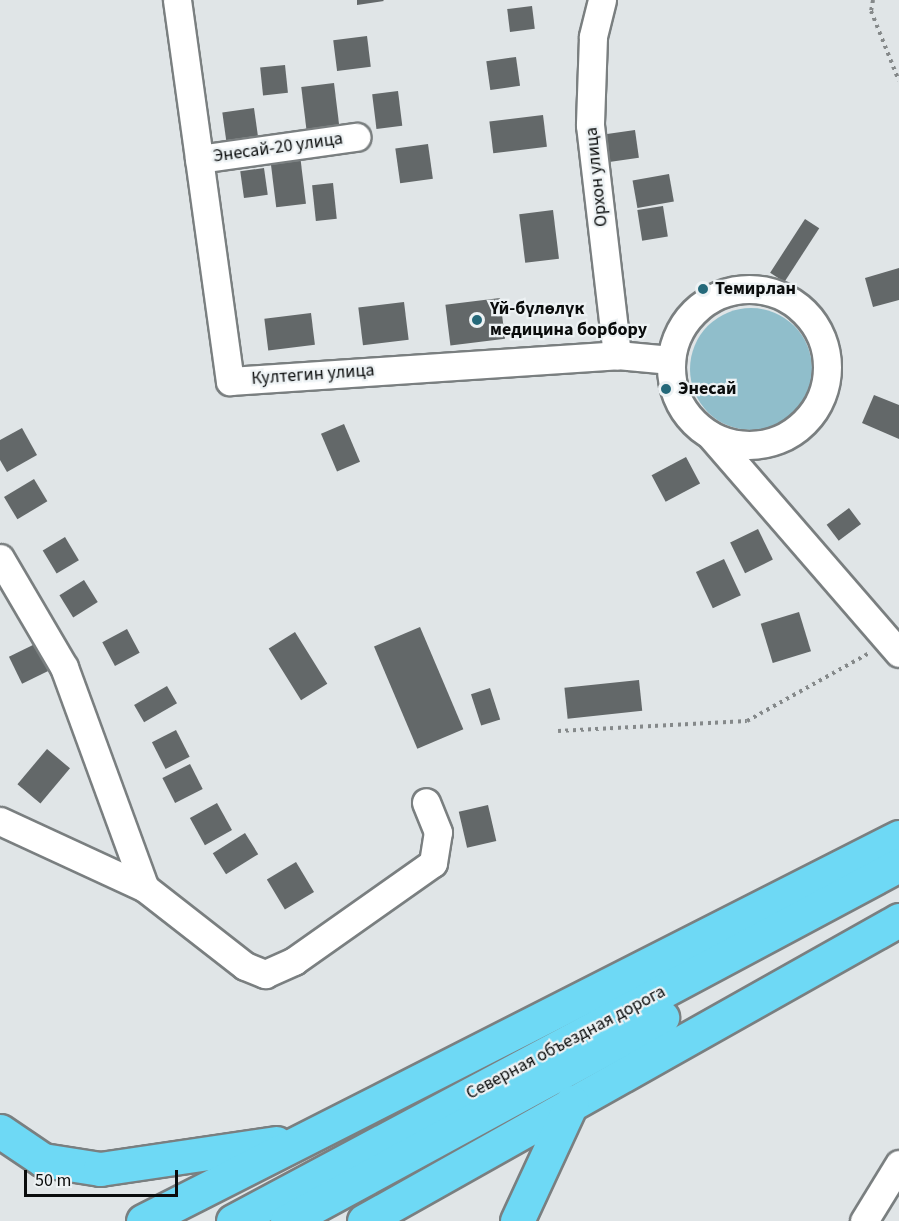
<!DOCTYPE html>
<html>
<head>
<meta charset="utf-8">
<style>
	body { margin:0 }
	#map { position:relative; width:899px; height:1221px; overflow:hidden; background:#e0e5e7; font-family:"Source Sans 3",sans-serif }
	div>[style] { position:absolute }
	[style*='--x'] { left:calc(var(--x)*1px); top:calc(var(--y)*1px); width:calc(var(--w)*1px); rotate:calc(var(--a)*1deg) }
	.green>* { inset:0; background:#90becb }
	.round { border-radius:50% }
	.building>* { inset:0; background:#636869; transform-origin:0 0 }
	.path>* { height:4px; margin-top:-2px; transform-origin:0; background:repeating-linear-gradient(90deg,#85898a 0 3px,transparent 0 7.5px) }
	.roads { filter:drop-shadow(2px 0 #7a7f80) drop-shadow(-2px 0 #7a7f80) drop-shadow(0 2px #7a7f80) drop-shadow(0 -2px #7a7f80) }
	.minor>* { height:27px; margin:-13.5px; padding:0 13.5px; transform-origin:13.5px; border-radius:13.5px; background:#fff }
	.minor>.ring { margin:-13.5px; padding:0; box-sizing:content-box; background:none; border:27px solid #fff; border-radius:50% }
	.highway>* { height:33px; margin:-16.5px; padding:0 16.5px; transform-origin:16.5px; border-radius:16.5px; background:#6ed9f5 }
	.dots>* { width:16px; height:16px; translate:-50% -50%; box-sizing:border-box; border:3px solid #edf2f4; border-radius:50% }
	span { translate:-50% -50%; white-space:nowrap; text-align:center; line-height:1.15; -webkit-text-stroke:4.5px #edf2f4; paint-order:stroke }
	.street-label { font-size:18px; color:#0a0c0c }
	.poi-label { font-size:18px; color:#0a0c0c; font-weight:700 }
	.left { translate:0 -50%; text-align:left }
	.scale { position:absolute; left:24px; top:1170px; width:154px; height:27px; box-sizing:border-box; border:3px solid #0a0c0c; border-top:0; padding-left:8px; font-size:18px; line-height:21px; white-space:nowrap; color:#0a0c0c; -webkit-text-stroke:4px #edf2f4; paint-order:stroke }
</style>
</head>
<body>
<div id="map">
	<div class="green">
		<i class="round" style="left:690px;top:308px;width:122px;height:122px"></i>
	</div>
	<div class="building">
		<i style="clip-path:polygon(357px 0,383px 0,384px 1px,357px 5px)"></i>
		<i style="left:532px;top:6px;width:23px;height:25px;rotate:83deg"></i>
		<i style="left:367px;top:36px;width:31px;height:34px;rotate:83deg"></i>
		<i style="left:516px;top:57px;width:29px;height:30px;rotate:82deg"></i>
		<i style="left:285px;top:65px;width:28px;height:25px;rotate:84deg"></i>
		<i style="left:334px;top:83px;width:43px;height:33px;rotate:83deg"></i>
		<i style="left:398px;top:91px;width:35px;height:26px;rotate:83deg"></i>
		<i style="left:254px;top:108px;width:28px;height:32px;rotate:82deg"></i>
		<i style="left:543px;top:115px;width:32px;height:54px;rotate:83deg"></i>
		<i style="left:635px;top:130px;width:28px;height:30px;rotate:82deg"></i>
		<i style="left:428px;top:144px;width:35px;height:33px;rotate:82deg"></i>
		<i style="left:300px;top:155px;width:49px;height:30px;rotate:83deg"></i>
		<i style="left:264px;top:168px;width:27px;height:24px;rotate:82deg"></i>
		<i style="left:669px;top:174px;width:28px;height:37px;rotate:80deg"></i>
		<i style="left:333px;top:183px;width:36px;height:21px;rotate:84deg"></i>
		<i style="left:663px;top:206px;width:31px;height:26px;rotate:81deg"></i>
		<i style="left:553px;top:210px;width:49px;height:34px;rotate:83deg"></i>
		<i style="left:805px;top:219px;width:17px;height:64px;rotate:33deg"></i>
		<i style="clip-path:polygon(899px 268px,899px 300px,873px 307px,865px 278px)"></i>
		<i style="left:500px;top:298px;width:41px;height:55px;rotate:83deg"></i>
		<i style="left:404px;top:302px;width:38px;height:46px;rotate:83deg"></i>
		<i style="left:311px;top:313px;width:32px;height:47px;rotate:83deg"></i>
		<i style="clip-path:polygon(874px 395px,899px 405px,899px 439px,862px 423px)"></i>
		<i style="left:344px;top:424px;width:41px;height:25px;rotate:67deg"></i>
		<i style="clip-path:polygon(22px 428px,37px 455px,7px 472px,0 460px,0 440px)"></i>
		<i style="left:686px;top:457px;width:30px;height:39px;rotate:62deg"></i>
		<i style="left:34px;top:479px;width:26px;height:35px;rotate:59deg"></i>
		<i style="left:849px;top:508px;width:20px;height:28px;rotate:53deg"></i>
		<i style="left:758px;top:529px;width:34px;height:31px;rotate:64deg"></i>
		<i style="left:65px;top:537px;width:27px;height:26px;rotate:59deg"></i>
		<i style="left:724px;top:559px;width:40px;height:31px;rotate:65deg"></i>
		<i style="left:84px;top:580px;width:26px;height:29px;rotate:58deg"></i>
		<i style="left:799px;top:612px;width:41px;height:40px;rotate:73deg"></i>
		<i style="left:420px;top:627px;width:111px;height:50px;rotate:67deg"></i>
		<i style="left:127px;top:629px;width:27px;height:28px;rotate:62deg"></i>
		<i style="left:295px;top:632px;width:61px;height:31px;rotate:58deg"></i>
		<i style="left:35px;top:644px;width:30px;height:29px;rotate:64deg"></i>
		<i style="left:639px;top:680px;width:31px;height:75px;rotate:84deg"></i>
		<i style="left:167px;top:686px;width:20px;height:38px;rotate:60deg"></i>
		<i style="left:490px;top:688px;width:33px;height:20px;rotate:72deg"></i>
		<i style="left:176px;top:730px;width:30px;height:27px;rotate:63deg"></i>
		<i style="left:47px;top:749px;width:30px;height:46px;rotate:40deg"></i>
		<i style="left:190px;top:764px;width:28px;height:31px;rotate:63deg"></i>
		<i style="left:217px;top:803px;width:31px;height:31px;rotate:61deg"></i>
		<i style="left:488px;top:805px;width:37px;height:30px;rotate:77deg"></i>
		<i style="left:245px;top:833px;width:25px;height:38px;rotate:58deg"></i>
		<i style="left:296px;top:862px;width:35px;height:34px;rotate:59deg"></i>
	</div>
	<div class="path">
		<i style="--x:873;--y:0;--w:11;--a:100"></i>
		<i style="--x:871;--y:11;--w:75;--a:68.2"></i>
		<i style="--x:558;--y:731;--w:189;--a:-3"></i>
		<i style="--x:747;--y:721;--w:140;--a:-29.1"></i>
	</div>
	<div class="roads">
		<div class="minor">
			<i style="--x:177;--y:0;--w:385;--a:82.1"></i>
			<i style="--x:230;--y:381;--w:388;--a:-3.8"></i>
			<i style="--x:617;--y:355;--w:54;--a:5.3"></i>
			<i style="--x:602;--y:0;--w:38;--a:104"></i>
			<i style="--x:593;--y:37;--w:88;--a:92"></i>
			<i style="--x:590;--y:125;--w:232;--a:83.3"></i>
			<i style="--x:199;--y:159;--w:159;--a:-8"></i>
			<i class="ring" style="left:671px;top:289px;width:129px;height:129px"></i>
			<i style="--x:711;--y:436;--w:287;--a:49.1"></i>
			<i style="--x:0;--y:558;--w:126;--a:59.6"></i>
			<i style="--x:64;--y:667;--w:235;--a:69.9"></i>
			<i style="--x:145;--y:888;--w:127;--a:38"></i>
			<i style="--x:245;--y:966;--w:22;--a:22"></i>
			<i style="--x:265;--y:974;--w:32;--a:-24"></i>
			<i style="--x:294;--y:961;--w:170;--a:-35.2"></i>
			<i style="--x:433;--y:863;--w:31;--a:-81"></i>
			<i style="--x:438;--y:832;--w:32;--a:-112"></i>
			<i style="--x:0;--y:821;--w:160;--a:24.8"></i>
			<i style="--x:864;--y:1221;--w:67;--a:-58.4"></i>
		</div>
		<div class="highway">
			<i style="--x:0;--y:1131;--w:52;--a:34"></i>
			<i style="--x:43;--y:1160;--w:58;--a:9"></i>
			<i style="--x:100;--y:1169;--w:178;--a:-8.4"></i>
			<i style="--x:143;--y:1221;--w:848;--a:-26.93"></i>
			<i style="--x:233;--y:1221;--w:755;--a:-28.13"></i>
			<i style="--x:287;--y:1221;--w:427;--a:-28.5"></i>
			<i style="--x:364;--y:1221;--w:614;--a:-29.36"></i>
			<i style="--x:517;--y:1221;--w:131;--a:-65.2"></i>
		</div>
	</div>
	<div class="dots">
		<i style="left:703px;top:289px;background:#25697a"></i>
		<i style="left:477px;top:320px;background:#25697a"></i>
		<i style="left:666px;top:389px;background:#25697a"></i>
	</div>
	<div class="street-label">
		<span style="left:278px;top:148px;rotate:-8deg">Энесай-20 улица</span>
		<span style="left:597px;top:177px;rotate:-96deg">Орхон улица</span>
		<span style="left:313px;top:375px;rotate:-4deg">Култегин улица</span>
		<span style="left:566px;top:1043px;rotate:-28deg">Северная объездная дорога</span>
	</div>
	<div class="poi-label">
		<span class="left" style="left:715px;top:289px">Темирлан</span>
		<span class="left" style="left:490px;top:320px">Үй-бүлөлүк<br>медицина борбору</span>
		<span class="left" style="left:678px;top:389px">Энесай</span>
	</div>
	<div class="scale">50 m</div>
</div>
</body>
</html>
